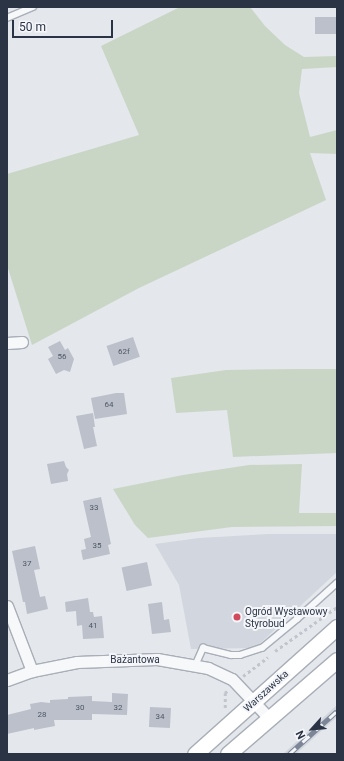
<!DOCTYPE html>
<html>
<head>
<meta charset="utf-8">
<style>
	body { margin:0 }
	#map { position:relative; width:344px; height:761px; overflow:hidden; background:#e4e7ec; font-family:Roboto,sans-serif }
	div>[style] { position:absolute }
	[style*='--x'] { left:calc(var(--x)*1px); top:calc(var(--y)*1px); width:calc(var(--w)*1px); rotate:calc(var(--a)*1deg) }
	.built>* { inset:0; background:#d2d6de }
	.green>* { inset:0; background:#c9d6c5 }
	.building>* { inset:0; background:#bbc0ca; transform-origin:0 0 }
	.path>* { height:2.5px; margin-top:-1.25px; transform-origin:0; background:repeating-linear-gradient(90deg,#c2c5cb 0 3px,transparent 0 6px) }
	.roads { filter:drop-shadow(1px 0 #a9aeb7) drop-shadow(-1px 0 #a9aeb7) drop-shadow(0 1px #a9aeb7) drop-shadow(0 -1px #a9aeb7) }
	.lane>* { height:5.5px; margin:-2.75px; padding:0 2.75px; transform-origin:2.75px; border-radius:2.75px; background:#f7f8fa }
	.street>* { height:11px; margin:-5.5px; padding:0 5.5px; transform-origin:5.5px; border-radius:5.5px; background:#f7f8fa }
	.secondary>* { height:15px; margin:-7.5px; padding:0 7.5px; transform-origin:7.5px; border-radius:7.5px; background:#fff }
	.rail>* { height:4.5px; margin-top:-2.25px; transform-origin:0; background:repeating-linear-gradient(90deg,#f4f6f9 0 9px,#7d8696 0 18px); box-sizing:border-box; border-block:1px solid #7d8696 }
	.dots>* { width:11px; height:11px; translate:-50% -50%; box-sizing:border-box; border:2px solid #f4f6f9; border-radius:50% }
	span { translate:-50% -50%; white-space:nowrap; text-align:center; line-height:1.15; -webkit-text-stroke:4px #f4f6f9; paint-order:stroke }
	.number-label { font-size:8px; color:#4f5766 }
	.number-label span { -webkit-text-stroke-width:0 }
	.poi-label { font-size:10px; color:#2b3445 }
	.left { translate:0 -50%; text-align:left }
	.street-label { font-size:10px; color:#2b3445 }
	.frame { position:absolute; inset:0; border:8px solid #2b3445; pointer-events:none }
	.north { position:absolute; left:292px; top:709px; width:40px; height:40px; -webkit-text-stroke:3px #f4f6f9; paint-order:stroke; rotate:243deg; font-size:11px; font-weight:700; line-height:16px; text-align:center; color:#2b3445 }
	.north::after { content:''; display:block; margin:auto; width:14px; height:18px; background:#2b3445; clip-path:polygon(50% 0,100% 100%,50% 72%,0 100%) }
	.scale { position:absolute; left:12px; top:20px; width:101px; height:18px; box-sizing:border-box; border:2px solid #2b3445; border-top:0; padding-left:5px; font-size:12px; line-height:14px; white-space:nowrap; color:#2b3445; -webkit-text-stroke:3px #f4f6f9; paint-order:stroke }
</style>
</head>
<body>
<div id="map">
	<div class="built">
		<i style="clip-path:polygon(268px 534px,337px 534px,337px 572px,255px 648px,191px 649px,179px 585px,155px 544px,199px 538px)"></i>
		<i style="clip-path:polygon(337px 705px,337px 717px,296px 754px,283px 754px)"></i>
	</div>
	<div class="green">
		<i style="clip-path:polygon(180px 7px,250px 7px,265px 26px,285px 45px,304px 57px,337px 56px,337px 67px,302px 69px,299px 93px,310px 137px,337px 130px,337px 154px,310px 153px,326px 200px,139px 288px,32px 345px,7px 265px,7px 174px,139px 135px,101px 46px)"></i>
		<i style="clip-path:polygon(298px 369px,337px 369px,337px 453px,233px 457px,227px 410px,176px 413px,171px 378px,226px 370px)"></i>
		<i style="clip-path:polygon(302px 464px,299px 513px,337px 513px,337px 526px,232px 527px,148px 538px,135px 525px,113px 489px,183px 475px,249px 465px)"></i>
	</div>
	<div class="building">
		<i style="left:315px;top:17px;width:22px;height:17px"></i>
		<i style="left:133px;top:337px;width:21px;height:28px;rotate:71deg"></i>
		<i style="clip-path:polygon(60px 341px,65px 350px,68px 348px,74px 359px,70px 372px,64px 370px,56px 374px,48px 359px,53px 356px,48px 347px)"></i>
		<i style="clip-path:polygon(116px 393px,124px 393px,127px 414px,95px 419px,91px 398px)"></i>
		<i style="clip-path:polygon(93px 413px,95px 427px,93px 427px,97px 446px,84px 449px,76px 416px)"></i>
		<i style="clip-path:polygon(64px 461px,66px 467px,69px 470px,67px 474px,68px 481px,51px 484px,47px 464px)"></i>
		<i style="clip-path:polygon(101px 497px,111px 544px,108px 545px,110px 554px,83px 560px,81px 550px,86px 549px,84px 539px,91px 537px,83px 501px)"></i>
		<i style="clip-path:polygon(35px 546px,40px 569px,34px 570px,40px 597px,45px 596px,48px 609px,27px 614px,25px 602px,23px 602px,12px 551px)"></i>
		<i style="left:147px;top:562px;width:24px;height:26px;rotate:78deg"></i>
		<i style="clip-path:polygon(88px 598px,90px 612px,93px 612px,94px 617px,102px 616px,104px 638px,83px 639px,82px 625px,77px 626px,76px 611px,66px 612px,65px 602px)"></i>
		<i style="clip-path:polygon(162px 602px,164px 620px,169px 619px,171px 632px,152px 634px,148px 604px)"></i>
		<i style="clip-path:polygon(112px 693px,128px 694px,127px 715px,92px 714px,92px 720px,54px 720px,55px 726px,34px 730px,34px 728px,7px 734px,7px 715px,31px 709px,30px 704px,41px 702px,50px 703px,50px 700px,68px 699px,68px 697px,92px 696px,92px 701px,112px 702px)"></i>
		<i style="left:150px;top:707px;width:21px;height:20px;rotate:3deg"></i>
	</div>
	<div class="path">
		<i style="--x:275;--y:651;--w:76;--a:-35.4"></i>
		<i style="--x:243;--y:676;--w:31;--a:-37"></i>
		<i style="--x:225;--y:708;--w:15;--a:-90"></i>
		<i style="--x:225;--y:693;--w:4;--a:-45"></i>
	</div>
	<div class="roads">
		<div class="lane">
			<i style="--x:7;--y:18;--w:28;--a:-23"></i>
			<i style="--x:195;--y:666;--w:20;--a:-66"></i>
			<i style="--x:203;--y:648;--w:29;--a:14"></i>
			<i style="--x:231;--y:655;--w:9;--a:0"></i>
			<i style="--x:240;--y:655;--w:23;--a:-18"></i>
			<i style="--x:262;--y:648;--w:45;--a:-39.6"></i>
			<i style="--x:297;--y:619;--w:54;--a:-42"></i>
		</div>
		<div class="street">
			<i style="--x:7;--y:343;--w:15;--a:-4"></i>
			<i style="--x:7;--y:606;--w:70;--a:69"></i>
			<i style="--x:7;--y:680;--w:27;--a:-20"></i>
			<i style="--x:32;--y:671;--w:46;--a:-11.3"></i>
			<i style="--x:77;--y:662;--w:80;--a:-2.1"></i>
			<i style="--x:157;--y:659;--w:52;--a:10"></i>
			<i style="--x:208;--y:668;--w:26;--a:25"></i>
			<i style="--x:232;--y:679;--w:54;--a:46.5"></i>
		</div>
		<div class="secondary">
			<i style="--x:195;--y:754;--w:191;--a:-41.8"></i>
			<i style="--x:228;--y:754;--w:144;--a:-40.8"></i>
		</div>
	</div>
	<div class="rail">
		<i style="--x:289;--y:754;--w:64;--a:-41.9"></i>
	</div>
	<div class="dots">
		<i style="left:237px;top:617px;background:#d1495b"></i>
	</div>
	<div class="number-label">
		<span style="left:124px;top:352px">62f</span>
		<span style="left:62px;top:357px">56</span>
		<span style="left:109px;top:405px">64</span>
		<span style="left:94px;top:508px">33</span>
		<span style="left:97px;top:546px">35</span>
		<span style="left:27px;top:564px">37</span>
		<span style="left:93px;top:626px">41</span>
		<span style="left:80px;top:708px">30</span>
		<span style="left:118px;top:708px">32</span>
		<span style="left:42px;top:715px">28</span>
		<span style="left:160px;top:717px">34</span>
	</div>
	<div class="poi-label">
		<span class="left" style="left:245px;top:617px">Ogród Wystawowy<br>Styrobud</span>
	</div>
	<div class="street-label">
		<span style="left:135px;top:660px">Bażantowa</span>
		<span style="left:266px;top:691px;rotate:-42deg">Warszawska</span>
	</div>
	<div class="frame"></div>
	<div class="north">N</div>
	<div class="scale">50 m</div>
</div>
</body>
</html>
